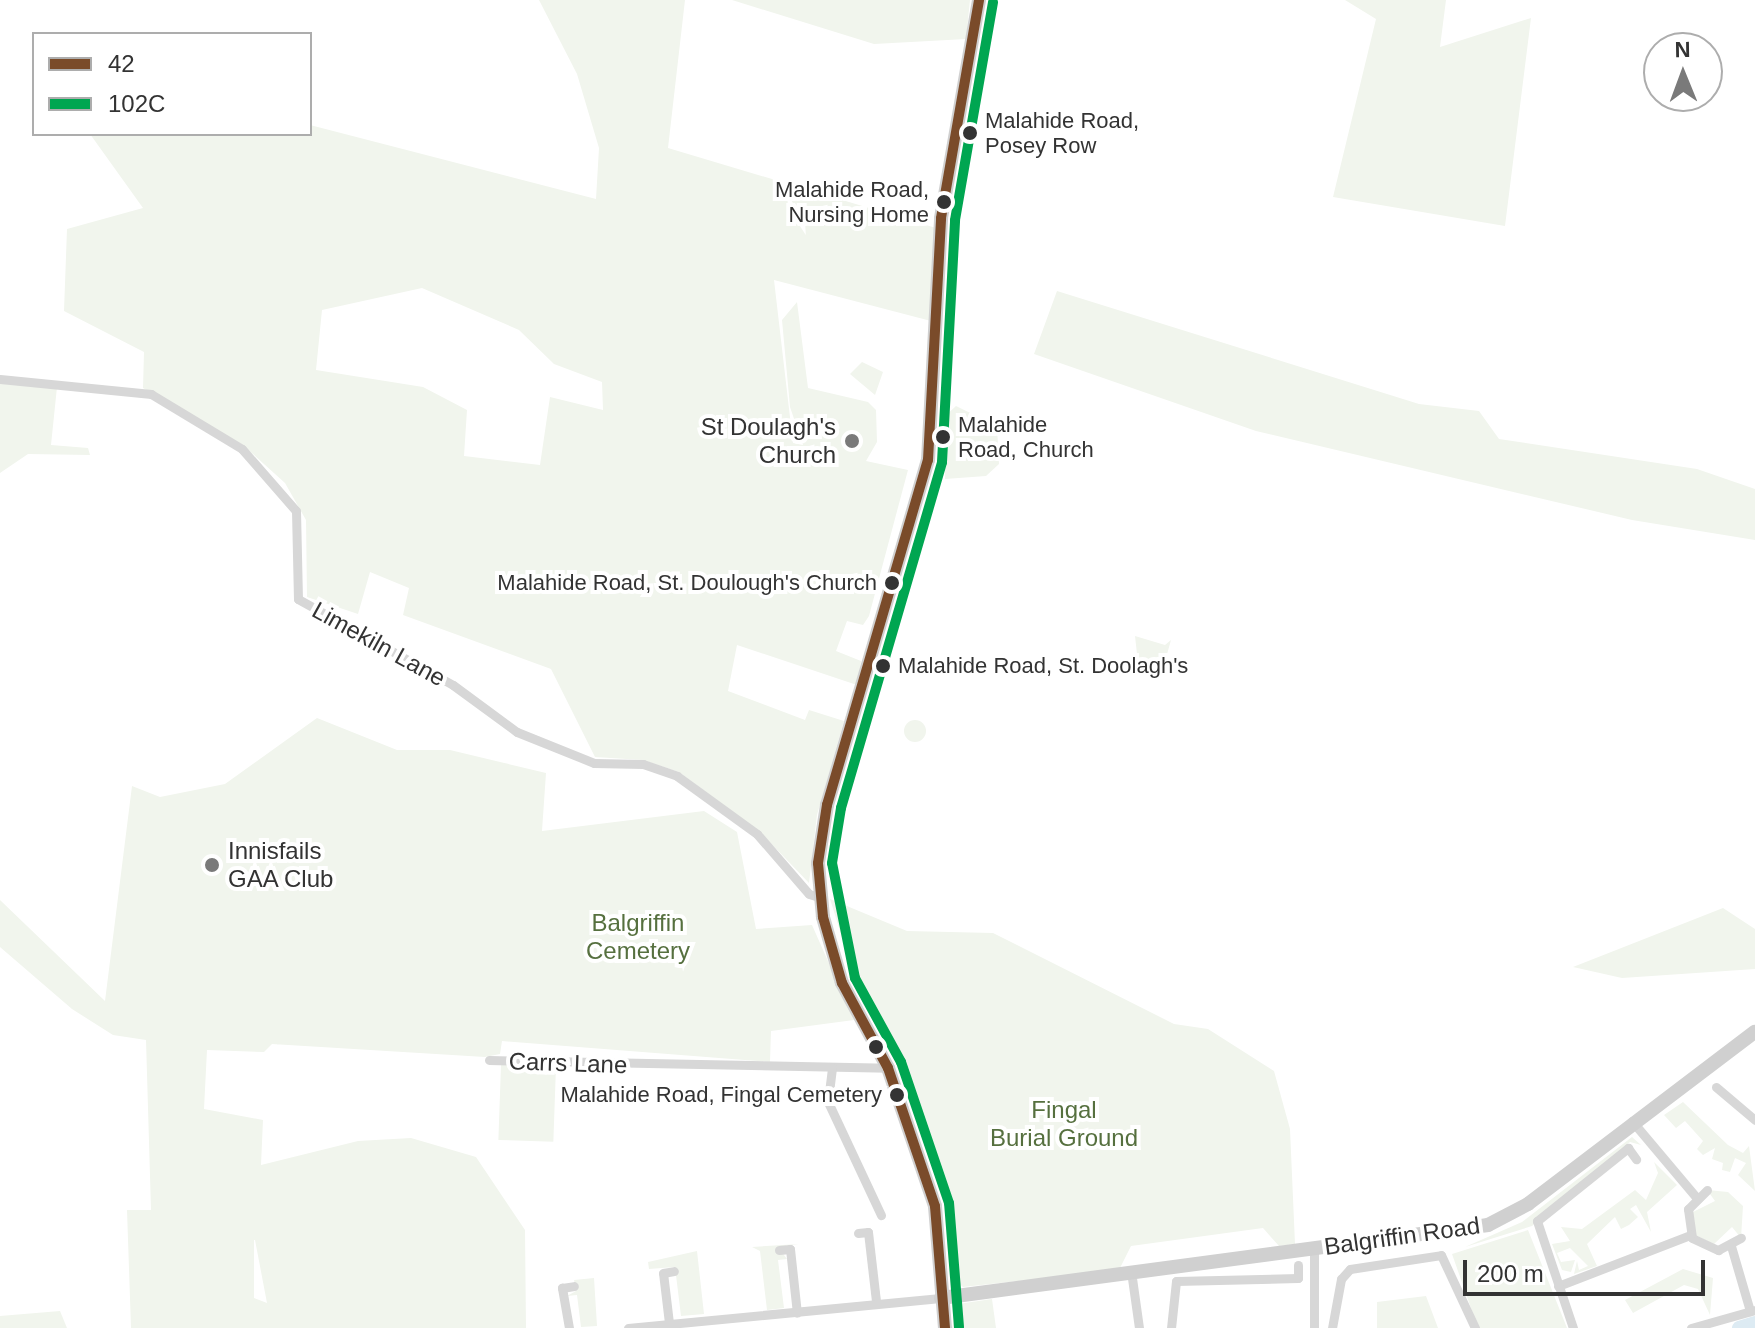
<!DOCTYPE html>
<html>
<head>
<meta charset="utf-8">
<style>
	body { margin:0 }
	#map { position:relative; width:1755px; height:1328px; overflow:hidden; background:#fff; font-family:Helvetica,sans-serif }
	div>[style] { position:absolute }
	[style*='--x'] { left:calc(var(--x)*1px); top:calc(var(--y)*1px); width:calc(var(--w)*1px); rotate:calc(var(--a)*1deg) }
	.green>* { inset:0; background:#f1f5ed; transform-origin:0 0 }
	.round { border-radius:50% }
	.river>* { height:14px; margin:-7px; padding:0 7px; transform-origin:7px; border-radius:7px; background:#ddebf3 }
	.minor>* { height:9px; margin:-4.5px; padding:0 4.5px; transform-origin:4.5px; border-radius:4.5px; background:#d7d7d7 }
	.secondary>* { height:14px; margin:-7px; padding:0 7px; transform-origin:7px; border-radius:7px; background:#d0d0d0 }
	.bus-1>* { height:10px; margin:-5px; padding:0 5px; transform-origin:5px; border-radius:5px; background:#7a4b2a }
	.bus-2>* { height:10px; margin:-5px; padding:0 5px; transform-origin:5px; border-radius:5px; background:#00a651 }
	.dots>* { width:22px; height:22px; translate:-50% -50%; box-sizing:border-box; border:4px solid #fff; border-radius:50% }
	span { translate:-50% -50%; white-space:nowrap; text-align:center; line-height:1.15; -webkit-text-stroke:8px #fff; paint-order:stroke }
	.bus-label { font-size:22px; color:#333 }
	.left { translate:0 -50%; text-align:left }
	.right { translate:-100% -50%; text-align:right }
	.poi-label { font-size:24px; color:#333 }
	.street-label { font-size:24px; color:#333 }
	.park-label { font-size:24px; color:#56703f }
	.legend { position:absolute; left:32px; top:32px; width:280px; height:104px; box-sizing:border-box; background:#fff; border:2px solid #adadad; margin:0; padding:10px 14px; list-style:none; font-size:24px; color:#333 }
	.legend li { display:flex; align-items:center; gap:16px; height:40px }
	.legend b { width:40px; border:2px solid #adadad }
	.north { position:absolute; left:1643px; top:32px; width:80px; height:80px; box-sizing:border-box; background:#fff; border:2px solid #adadad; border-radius:50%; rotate:359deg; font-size:22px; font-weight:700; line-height:32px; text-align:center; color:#333 }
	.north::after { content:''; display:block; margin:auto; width:28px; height:36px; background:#7a7a7a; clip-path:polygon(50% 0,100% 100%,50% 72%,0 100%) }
	.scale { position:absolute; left:1463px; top:1260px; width:242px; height:36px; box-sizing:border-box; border:4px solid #333; border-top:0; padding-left:10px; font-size:24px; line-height:28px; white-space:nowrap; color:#333; -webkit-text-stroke:6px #fff; paint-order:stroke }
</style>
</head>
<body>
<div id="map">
	<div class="green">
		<i style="clip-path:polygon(evenodd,539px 0,685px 0,668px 148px,936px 228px,931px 321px,774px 280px,793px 443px,803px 445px,790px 407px,782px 320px,797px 302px,808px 388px,868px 402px,876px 410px,877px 442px,866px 461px,908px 470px,869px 616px,863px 625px,847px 621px,836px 651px,861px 661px,857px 685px,737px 645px,728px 691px,805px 720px,809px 710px,844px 721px,817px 815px,809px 883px,759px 831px,679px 772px,643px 760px,595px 757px,551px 669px,403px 615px,409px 588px,370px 572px,358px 614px,307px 597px,306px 520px,285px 483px,243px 445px,143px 388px,144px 352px,64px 311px,67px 229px,143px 208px,90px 134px,310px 134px,310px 125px,596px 199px,599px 148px,577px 74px,539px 0,422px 288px,519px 330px,554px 364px,602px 382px,603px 410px,550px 397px,540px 465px,464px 456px,467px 410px,423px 387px,316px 370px,322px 310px,422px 288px)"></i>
		<i style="clip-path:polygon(732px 0,970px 0,966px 39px,874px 44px)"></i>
		<i style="clip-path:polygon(1345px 0,1446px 0,1440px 47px,1531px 18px,1505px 226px,1333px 197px,1376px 19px)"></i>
		<i style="clip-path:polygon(1057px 291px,1419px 404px,1479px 411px,1499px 439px,1697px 469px,1755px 489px,1755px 540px,1632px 520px,1256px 431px,1034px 354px)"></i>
		<i style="clip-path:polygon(862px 362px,883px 372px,875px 395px,850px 374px)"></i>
		<i style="clip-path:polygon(0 382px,57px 387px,51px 445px,88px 448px,90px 455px,28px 454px,0 473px)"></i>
		<i style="clip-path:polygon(956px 406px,997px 426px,999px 464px,986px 476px,945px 479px,944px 417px)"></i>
		<i style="clip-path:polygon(1135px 636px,1165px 645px,1171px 640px,1164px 665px,1138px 663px)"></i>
		<i style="clip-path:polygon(evenodd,317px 718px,397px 750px,450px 750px,546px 773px,542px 831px,704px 811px,737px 832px,756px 929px,812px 925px,854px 1020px,771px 1031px,770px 1062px,502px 1041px,500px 1054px,485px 1057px,272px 1044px,264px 1052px,207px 1050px,204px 1109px,263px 1120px,261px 1165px,358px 1141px,411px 1138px,476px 1157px,525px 1230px,526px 1328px,131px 1328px,127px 1210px,151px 1210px,146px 1040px,113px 1035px,72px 1009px,0 947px,0 900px,105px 1001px,132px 786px,160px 797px,225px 784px,317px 718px,254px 1240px,255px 1240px,267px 1303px,254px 1298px,254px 1240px)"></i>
		<i class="round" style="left:904px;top:720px;width:22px;height:22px"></i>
		<i style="clip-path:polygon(830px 899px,907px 931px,993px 933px,1174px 1024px,1208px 1029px,1274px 1071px,1290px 1129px,1295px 1244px,1279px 1246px,1263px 1228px,1131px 1246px,1119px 1270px,963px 1287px,952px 1277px,949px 1220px,899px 1065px,863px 1004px)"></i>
		<i style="clip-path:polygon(1723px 908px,1755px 929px,1755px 969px,1622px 978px,1573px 967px)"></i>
		<i style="left:501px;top:1065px;width:55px;height:75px;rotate:2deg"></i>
		<i style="clip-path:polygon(1683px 1102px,1728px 1145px,1743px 1153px,1749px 1146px,1755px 1191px,1738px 1175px,1746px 1163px,1735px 1158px,1730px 1172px,1722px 1170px,1723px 1163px,1712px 1159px,1715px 1148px,1703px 1155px,1697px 1149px,1703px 1141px,1685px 1121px,1676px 1128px,1664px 1115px)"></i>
		<i style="clip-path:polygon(1632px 1137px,1641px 1145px,1630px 1142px,1532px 1226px,1465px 1247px,1522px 1222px)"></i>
		<i style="clip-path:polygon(1654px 1162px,1677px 1185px,1647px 1212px,1651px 1232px,1636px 1205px,1630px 1209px,1638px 1217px,1629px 1225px,1621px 1229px,1615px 1217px,1587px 1244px,1597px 1266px,1574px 1274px,1577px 1261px,1579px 1270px,1588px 1266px,1570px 1248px,1557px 1253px,1561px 1262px,1575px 1260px,1571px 1272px,1562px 1270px,1552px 1244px,1570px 1241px,1561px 1227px,1582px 1229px,1635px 1190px,1646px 1200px,1658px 1173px)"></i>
		<i style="clip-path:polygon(1707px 1190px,1728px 1192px,1743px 1206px,1741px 1238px,1732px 1227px,1714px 1244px,1693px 1234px,1693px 1212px,1715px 1201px)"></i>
		<i style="clip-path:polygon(1528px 1230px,1567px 1328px,1478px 1328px,1452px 1254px)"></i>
		<i style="clip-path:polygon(799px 1244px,778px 1247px,787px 1259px,778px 1260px,784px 1308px,767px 1310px,760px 1251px,752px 1247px)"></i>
		<i style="clip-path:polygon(697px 1251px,704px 1314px,681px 1316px,675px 1267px,649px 1269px,648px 1262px)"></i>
		<i style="clip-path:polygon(1683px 1269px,1713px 1278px,1710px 1315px,1698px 1289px,1684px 1285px,1633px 1313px,1625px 1300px)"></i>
		<i style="clip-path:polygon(594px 1278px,597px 1326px,581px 1327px,577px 1295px,567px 1296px,576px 1291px,574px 1280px)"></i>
		<i style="clip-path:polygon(1426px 1296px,1438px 1328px,1377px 1328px,1377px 1302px)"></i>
		<i style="clip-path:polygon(992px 1299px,996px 1328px,952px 1328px,958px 1304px)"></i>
		<i style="clip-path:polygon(60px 1311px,67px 1328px,0 1328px,0 1316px)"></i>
	</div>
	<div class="river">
		<i style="--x:1739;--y:1328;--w:17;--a:-17"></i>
	</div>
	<div class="minor">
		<i style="--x:0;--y:379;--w:152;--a:5.7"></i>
		<i style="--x:151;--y:394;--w:106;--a:31.1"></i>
		<i style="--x:242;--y:449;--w:82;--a:48.9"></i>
		<i style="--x:296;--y:511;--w:88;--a:88.7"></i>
		<i style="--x:298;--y:599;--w:177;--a:29"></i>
		<i style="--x:453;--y:685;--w:79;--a:36.3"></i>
		<i style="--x:517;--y:732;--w:83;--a:21.9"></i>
		<i style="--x:594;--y:763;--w:49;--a:1.2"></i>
		<i style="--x:643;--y:764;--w:36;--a:19"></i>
		<i style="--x:677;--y:776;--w:99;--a:35.9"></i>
		<i style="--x:757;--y:834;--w:79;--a:49.1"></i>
		<i style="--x:809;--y:894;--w:10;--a:17"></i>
		<i style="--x:489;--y:1060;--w:399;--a:1.1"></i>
		<i style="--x:832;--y:1068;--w:34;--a:97"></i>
		<i style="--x:828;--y:1102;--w:125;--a:64.9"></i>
		<i style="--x:1716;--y:1087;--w:51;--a:40.2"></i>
		<i style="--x:1632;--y:1121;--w:99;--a:49.9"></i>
		<i style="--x:1707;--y:1190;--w:27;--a:135"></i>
		<i style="--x:1688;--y:1209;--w:29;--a:82"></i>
		<i style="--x:1692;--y:1238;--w:29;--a:25"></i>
		<i style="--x:1718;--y:1250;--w:26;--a:-28"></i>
		<i style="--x:858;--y:1233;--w:10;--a:-6"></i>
		<i style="--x:868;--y:1232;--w:69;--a:83.4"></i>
		<i style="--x:1731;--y:1246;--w:68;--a:73.7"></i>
		<i style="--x:779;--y:1250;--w:11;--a:-5"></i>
		<i style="--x:790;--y:1249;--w:64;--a:83.8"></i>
		<i style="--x:1131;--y:1271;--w:58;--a:82"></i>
		<i style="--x:1558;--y:1286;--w:142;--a:-21.1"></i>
		<i style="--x:669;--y:1323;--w:50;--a:-96.8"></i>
		<i style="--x:663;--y:1273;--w:11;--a:-10"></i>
		<i style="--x:569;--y:1328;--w:41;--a:-99.9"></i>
		<i style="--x:562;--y:1288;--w:12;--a:-9"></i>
		<i style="--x:628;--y:1328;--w:314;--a:-5.5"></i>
		<i style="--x:1171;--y:1328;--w:47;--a:-83.9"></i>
		<i style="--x:1176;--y:1281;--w:122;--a:-1.4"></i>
		<i style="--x:1298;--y:1278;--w:13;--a:-90"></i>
		<i style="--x:1314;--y:1328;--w:79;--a:-90"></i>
		<i style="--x:1332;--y:1328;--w:50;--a:-79.6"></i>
		<i style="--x:1341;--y:1279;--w:13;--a:-48"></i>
		<i style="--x:1350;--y:1269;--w:92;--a:-8.7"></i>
		<i style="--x:1441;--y:1255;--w:81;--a:65"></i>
		<i style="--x:1573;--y:1328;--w:113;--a:-108.6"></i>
		<i style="--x:1537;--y:1221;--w:117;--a:-38.7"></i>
		<i style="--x:1628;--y:1148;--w:14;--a:54"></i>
		<i style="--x:1691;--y:1328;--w:66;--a:-15.7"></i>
	</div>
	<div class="secondary">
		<i style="--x:941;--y:1298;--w:552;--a:-7.6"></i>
		<i style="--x:1488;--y:1225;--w:45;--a:-27.7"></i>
		<i style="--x:1528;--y:1204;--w:285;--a:-37.2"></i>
		<i style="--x:945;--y:1328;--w:122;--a:-94.7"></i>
		<i style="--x:935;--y:1206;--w:146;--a:-108.8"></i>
		<i style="--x:888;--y:1068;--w:97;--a:-118.4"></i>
		<i style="--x:842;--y:983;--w:69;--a:-106.1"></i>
		<i style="--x:823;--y:917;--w:54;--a:-95.3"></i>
		<i style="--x:818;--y:863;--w:59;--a:-81.2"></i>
		<i style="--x:827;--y:805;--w:359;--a:-73.7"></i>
		<i style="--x:928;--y:460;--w:242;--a:-86.9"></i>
		<i style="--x:941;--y:218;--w:221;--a:-80.1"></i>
	</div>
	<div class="bus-1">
		<i style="--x:945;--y:1328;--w:122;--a:-94.7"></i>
		<i style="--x:935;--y:1206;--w:146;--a:-108.8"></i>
		<i style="--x:888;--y:1068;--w:97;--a:-118.4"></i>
		<i style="--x:842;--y:983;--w:69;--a:-106.1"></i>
		<i style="--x:823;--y:917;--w:54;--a:-95.3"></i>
		<i style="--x:818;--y:863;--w:59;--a:-81.2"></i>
		<i style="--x:827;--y:805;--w:359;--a:-73.7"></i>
		<i style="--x:928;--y:460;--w:242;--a:-86.9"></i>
		<i style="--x:941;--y:218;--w:221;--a:-80.1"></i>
	</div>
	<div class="bus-2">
		<i style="--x:959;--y:1327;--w:124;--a:-94.6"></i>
		<i style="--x:949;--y:1203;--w:149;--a:-108.8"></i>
		<i style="--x:901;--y:1062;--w:96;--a:-118.7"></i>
		<i style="--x:855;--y:978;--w:117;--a:-101.3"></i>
		<i style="--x:832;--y:863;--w:56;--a:-80.7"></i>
		<i style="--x:841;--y:808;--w:360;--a:-73.7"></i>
		<i style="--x:942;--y:462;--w:242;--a:-86.9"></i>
		<i style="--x:955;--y:220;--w:221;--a:-80.1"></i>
	</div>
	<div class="dots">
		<i style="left:970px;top:133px;background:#333"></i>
		<i style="left:944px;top:202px;background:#333"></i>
		<i style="left:943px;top:437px;background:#333"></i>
		<i style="left:852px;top:441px;background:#7a7a7a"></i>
		<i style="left:892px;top:583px;background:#333"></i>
		<i style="left:883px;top:666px;background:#333"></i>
		<i style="left:212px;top:865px;background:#7a7a7a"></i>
		<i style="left:876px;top:1047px;background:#333"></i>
		<i style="left:897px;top:1095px;background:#333"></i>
	</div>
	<div class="bus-label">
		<span class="left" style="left:985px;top:133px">Malahide Road,<br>Posey Row</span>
		<span class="right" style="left:929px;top:202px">Malahide Road,<br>Nursing Home</span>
		<span class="left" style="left:958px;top:437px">Malahide<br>Road, Church</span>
		<span class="right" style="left:877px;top:583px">Malahide Road, St. Doulough's Church</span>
		<span class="left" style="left:898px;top:666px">Malahide Road, St. Doolagh's</span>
		<span class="right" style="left:882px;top:1095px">Malahide Road, Fingal Cemetery</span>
	</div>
	<div class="poi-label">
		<span class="right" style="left:836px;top:441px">St Doulagh's<br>Church</span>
		<span class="left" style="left:228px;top:865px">Innisfails<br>GAA Club</span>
	</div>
	<div class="street-label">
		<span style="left:379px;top:644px;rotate:29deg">Limekiln Lane</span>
		<span style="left:568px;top:1063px;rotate:2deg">Carrs Lane</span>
		<span style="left:1402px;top:1236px;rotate:-8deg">Balgriffin Road</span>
	</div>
	<div class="park-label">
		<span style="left:638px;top:937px">Balgriffin<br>Cemetery</span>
		<span style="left:1064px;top:1124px">Fingal<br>Burial Ground</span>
	</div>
	<ul class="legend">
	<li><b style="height:10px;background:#7a4b2a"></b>42</li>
	<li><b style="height:10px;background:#00a651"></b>102C</li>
	</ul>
	<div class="north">N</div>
	<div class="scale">200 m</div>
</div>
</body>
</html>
